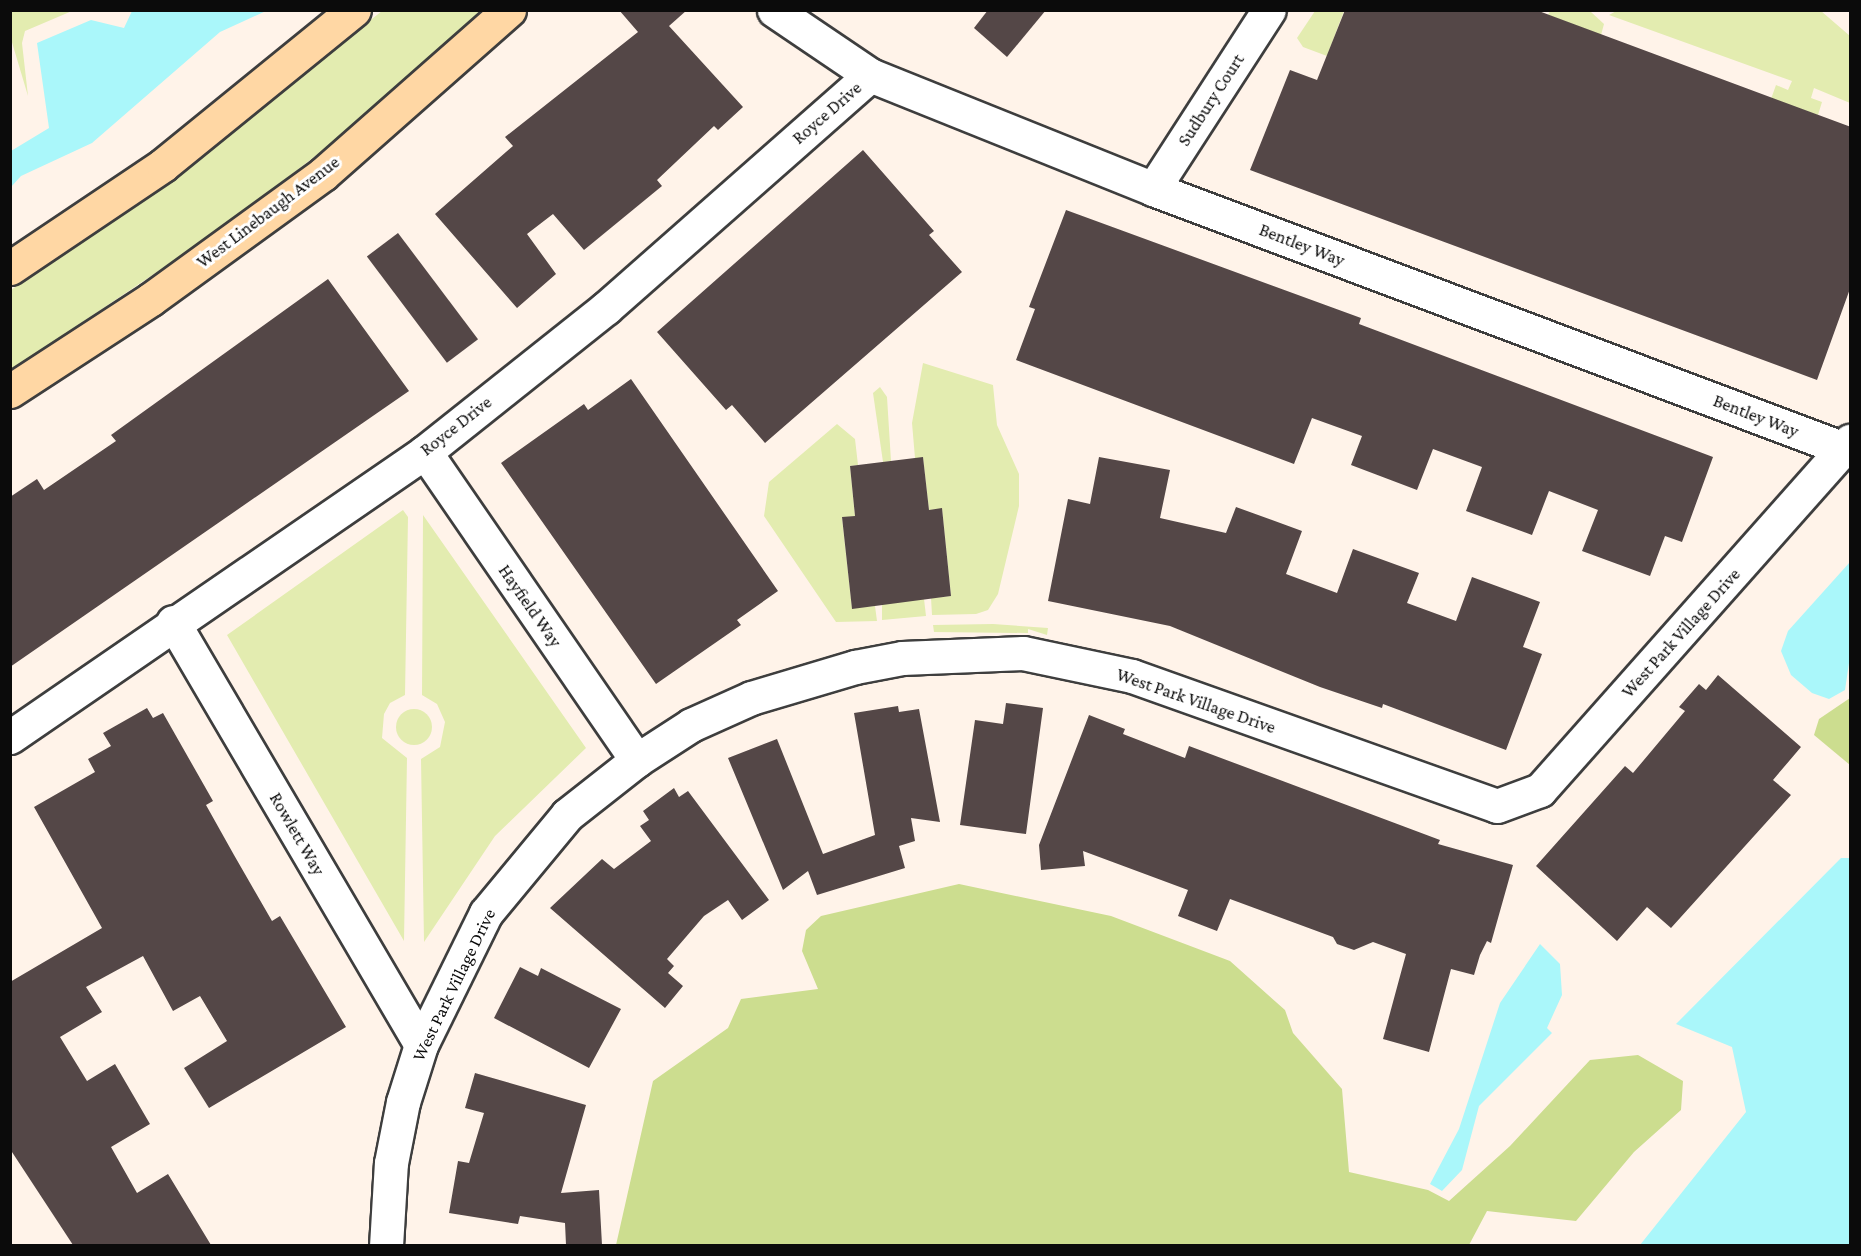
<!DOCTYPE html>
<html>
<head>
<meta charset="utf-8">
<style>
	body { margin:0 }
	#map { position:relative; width:1861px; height:1256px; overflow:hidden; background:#fff3e9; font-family:"Crimson Pro",serif }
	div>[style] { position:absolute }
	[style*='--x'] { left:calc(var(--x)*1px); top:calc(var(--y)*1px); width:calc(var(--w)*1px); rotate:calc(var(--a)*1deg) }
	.green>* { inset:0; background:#e3ecb0 }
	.round { border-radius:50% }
	.forest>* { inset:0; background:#ccdd8f }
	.water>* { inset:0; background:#aaf7fa }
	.building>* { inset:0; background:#544747; transform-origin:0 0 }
	.roads { filter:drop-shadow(2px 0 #3e3e3e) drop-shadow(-2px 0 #3e3e3e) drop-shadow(0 2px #3e3e3e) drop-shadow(0 -2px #3e3e3e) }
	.street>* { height:33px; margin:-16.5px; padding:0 16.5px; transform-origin:16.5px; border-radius:16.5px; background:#fff }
	.secondary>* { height:33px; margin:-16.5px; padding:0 16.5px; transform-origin:16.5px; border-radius:16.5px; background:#ffd7a4 }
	span { translate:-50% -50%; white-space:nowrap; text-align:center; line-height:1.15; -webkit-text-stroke:6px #fff; paint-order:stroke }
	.street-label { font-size:18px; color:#0b0b0b }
	.frame { position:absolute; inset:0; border:12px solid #0b0b0b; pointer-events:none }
</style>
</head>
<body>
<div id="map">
	<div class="green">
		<i style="clip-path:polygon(1618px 10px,1821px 11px,1850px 36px,1850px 103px,1814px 88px,1811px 98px,1822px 102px,1818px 115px,1771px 99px,1776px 85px,1788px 90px,1792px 81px,1609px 15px)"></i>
		<i style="clip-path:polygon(10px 11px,72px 11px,25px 31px,22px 43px,28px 96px,11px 39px)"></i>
		<i style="clip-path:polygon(382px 11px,491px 11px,367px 116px,218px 231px,11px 370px,11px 290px,174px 176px)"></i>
		<i style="clip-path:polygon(1315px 11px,1344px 11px,1327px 56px,1303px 47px,1297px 38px)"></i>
		<i style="clip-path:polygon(1550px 11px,1591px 12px,1604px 24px,1601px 35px,1548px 15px)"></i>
		<i style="clip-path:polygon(923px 363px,993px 385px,997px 425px,1019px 474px,1019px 506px,998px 594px,988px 610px,976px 614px,932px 615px,931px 598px,951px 596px,942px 509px,929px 510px,923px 458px,915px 458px,912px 423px)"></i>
		<i style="clip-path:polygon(880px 387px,887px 397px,891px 461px,883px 462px,873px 393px)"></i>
		<i style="clip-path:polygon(837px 424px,855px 439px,858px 465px,850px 466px,855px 516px,842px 518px,852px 608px,875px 606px,877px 621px,836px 622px,764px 516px,769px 482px)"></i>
		<i style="clip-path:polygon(403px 510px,408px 517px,405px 695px,390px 703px,384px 714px,382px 738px,407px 758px,404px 941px,227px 635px)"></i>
		<i style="clip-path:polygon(423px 515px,586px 748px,495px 836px,424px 942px,421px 759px,440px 747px,445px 722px,437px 704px,422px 695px)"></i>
		<i style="clip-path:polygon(882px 586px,924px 599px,926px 616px,882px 620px)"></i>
		<i style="clip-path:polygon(993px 624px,1048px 628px,1047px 635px,1028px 629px,1028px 633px,934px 632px,933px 625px)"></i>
		<i class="round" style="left:396px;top:709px;width:36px;height:36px"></i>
	</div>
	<div class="forest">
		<i style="clip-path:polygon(1850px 698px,1850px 765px,1814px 735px,1819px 719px)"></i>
		<i style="clip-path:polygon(959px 884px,1111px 916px,1230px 961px,1285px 1010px,1293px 1033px,1342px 1089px,1349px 1172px,1428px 1190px,1449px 1201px,1510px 1146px,1590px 1060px,1638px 1055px,1683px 1081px,1681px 1110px,1634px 1152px,1576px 1221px,1487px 1211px,1469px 1245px,616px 1245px,653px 1081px,728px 1028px,741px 999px,818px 989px,802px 951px,806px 930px,821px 916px)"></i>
	</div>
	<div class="water">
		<i style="clip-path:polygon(132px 11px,266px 11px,220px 32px,92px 143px,21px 176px,11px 187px,11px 151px,49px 128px,37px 43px,91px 20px,124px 28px)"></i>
		<i style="clip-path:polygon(1850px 562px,1850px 656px,1845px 690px,1829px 699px,1812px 693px,1791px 675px,1781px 651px,1788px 631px)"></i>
		<i style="clip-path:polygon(1841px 858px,1850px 858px,1850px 1245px,1640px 1245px,1746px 1112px,1732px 1047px,1676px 1024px)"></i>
		<i style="clip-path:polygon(1540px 944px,1560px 964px,1562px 995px,1547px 1028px,1552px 1033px,1479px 1106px,1462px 1170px,1442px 1191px,1430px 1184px,1459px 1129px,1500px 1003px)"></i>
	</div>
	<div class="building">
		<i style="clip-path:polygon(619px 10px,687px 10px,669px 26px,743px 107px,718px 130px,714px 126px,657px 180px,662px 186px,584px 250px,553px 214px,527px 234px,556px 274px,517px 308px,435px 214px,513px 146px,505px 137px,638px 32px)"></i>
		<i style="clip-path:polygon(988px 10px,1046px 10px,1007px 57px,974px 28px)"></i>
		<i style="clip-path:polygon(1345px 10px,1536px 10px,1851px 127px,1851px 286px,1817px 380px,1250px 170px,1290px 70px,1317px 80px)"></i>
		<i style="clip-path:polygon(863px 150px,934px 231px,929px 235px,962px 272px,765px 443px,732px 405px,726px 410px,657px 332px)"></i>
		<i style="clip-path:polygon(1066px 210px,1361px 318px,1359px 324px,1713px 457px,1682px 542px,1665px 536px,1650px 576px,1582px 551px,1598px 510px,1549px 491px,1532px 535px,1466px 511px,1482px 467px,1433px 449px,1417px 490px,1351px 465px,1362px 436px,1312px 418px,1294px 464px,1016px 360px,1035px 309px,1029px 307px)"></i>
		<i style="left:398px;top:233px;width:133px;height:39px;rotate:53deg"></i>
		<i style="clip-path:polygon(328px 279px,409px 391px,10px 667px,10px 497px,37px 479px,44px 490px,116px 441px,111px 435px)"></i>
		<i style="clip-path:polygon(631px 379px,778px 591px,737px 620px,741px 625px,656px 684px,501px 463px,584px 404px,588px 410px)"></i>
		<i style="clip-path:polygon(923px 457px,929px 510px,942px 508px,951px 596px,852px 609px,842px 517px,855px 516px,850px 466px)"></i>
		<i style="clip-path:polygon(1099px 457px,1170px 470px,1160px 518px,1226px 533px,1236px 507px,1302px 531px,1286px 574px,1337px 593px,1353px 549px,1419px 573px,1407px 603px,1456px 621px,1472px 577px,1540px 602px,1523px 647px,1542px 654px,1506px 750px,1383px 704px,1382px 708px,1320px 687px,1170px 626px,1048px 601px,1068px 499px,1090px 504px)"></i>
		<i style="clip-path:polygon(1718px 675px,1801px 747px,1773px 780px,1791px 795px,1671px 928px,1647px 907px,1617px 941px,1536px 866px,1625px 766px,1633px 773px,1685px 711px,1679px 707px,1699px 684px,1706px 690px)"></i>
		<i style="clip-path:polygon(1006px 703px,1043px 708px,1026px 834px,960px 825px,975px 720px,1003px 724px)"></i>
		<i style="clip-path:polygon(898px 706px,899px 712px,919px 709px,940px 822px,911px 818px,915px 841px,899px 846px,905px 868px,817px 895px,808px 871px,783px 890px,728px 758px,777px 739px,823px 854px,875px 835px,854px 713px)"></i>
		<i style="clip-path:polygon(147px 708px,153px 718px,163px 713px,213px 801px,206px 805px,234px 855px,272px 921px,280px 916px,346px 1027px,209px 1108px,184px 1068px,227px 1041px,200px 996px,173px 1011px,143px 956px,86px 987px,102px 1012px,60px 1037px,87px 1081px,115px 1064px,150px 1124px,111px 1147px,137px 1193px,168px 1174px,211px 1245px,73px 1245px,10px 1149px,10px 982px,102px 928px,34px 807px,95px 772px,88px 759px,111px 746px,103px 733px)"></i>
		<i style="clip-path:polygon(1089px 715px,1125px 729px,1123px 734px,1185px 758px,1189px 746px,1440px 840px,1438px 844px,1513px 865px,1491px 943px,1487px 941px,1480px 955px,1474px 975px,1451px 969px,1429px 1052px,1383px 1039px,1406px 954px,1373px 942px,1354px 950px,1337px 944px,1333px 937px,1230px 899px,1217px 931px,1178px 916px,1188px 890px,1083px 851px,1085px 866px,1041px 870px,1039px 845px)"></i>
		<i style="clip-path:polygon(674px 788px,679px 797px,688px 791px,769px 900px,742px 920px,728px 900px,704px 916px,667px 959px,674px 966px,668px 973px,683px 986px,665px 1008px,550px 908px,602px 859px,614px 869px,651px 841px,640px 826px,649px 820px,643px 811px)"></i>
		<i style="clip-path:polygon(520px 967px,538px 976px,541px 968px,621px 1009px,589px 1068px,494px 1018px)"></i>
		<i style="clip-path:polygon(475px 1073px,586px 1105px,561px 1193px,599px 1190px,602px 1245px,566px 1245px,565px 1223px,520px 1216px,518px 1224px,449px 1213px,458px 1161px,469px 1163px,484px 1113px,465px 1108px)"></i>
	</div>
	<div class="roads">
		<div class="street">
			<i style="--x:774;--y:10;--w:116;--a:34.1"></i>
			<i style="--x:870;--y:75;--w:305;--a:21.9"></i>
			<i style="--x:1153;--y:189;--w:738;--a:20.62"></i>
			<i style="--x:1153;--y:189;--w:213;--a:-57.1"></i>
			<i style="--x:425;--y:452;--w:374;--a:55.5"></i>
			<i style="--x:173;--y:622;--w:490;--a:59.6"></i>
			<i style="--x:10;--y:737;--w:503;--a:-34.48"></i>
			<i style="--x:425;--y:452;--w:231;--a:-38.5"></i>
			<i style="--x:606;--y:308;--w:352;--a:-41.4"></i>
			<i style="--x:386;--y:1246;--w:83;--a:-86.6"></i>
			<i style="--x:391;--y:1163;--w:62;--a:-78.9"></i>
			<i style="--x:403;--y:1102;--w:60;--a:-72.5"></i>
			<i style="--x:421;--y:1045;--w:147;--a:-63.8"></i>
			<i style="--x:486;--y:913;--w:127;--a:-50.4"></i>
			<i style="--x:567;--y:815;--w:89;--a:-38.2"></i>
			<i style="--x:637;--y:760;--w:64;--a:-32.9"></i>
			<i style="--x:691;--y:725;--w:66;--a:-24.2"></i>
			<i style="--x:751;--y:698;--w:109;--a:-16.6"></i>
			<i style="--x:855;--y:667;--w:48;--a:-10.8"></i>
			<i style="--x:902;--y:658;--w:121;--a:-2.4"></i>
			<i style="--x:1023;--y:653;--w:111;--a:11.9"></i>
			<i style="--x:1132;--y:676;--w:387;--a:19.6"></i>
			<i style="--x:1497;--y:806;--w:46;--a:-20.4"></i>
			<i style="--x:1540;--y:790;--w:467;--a:-48.4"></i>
		</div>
		<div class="secondary">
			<i style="--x:10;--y:268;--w:184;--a:-33.9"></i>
			<i style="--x:163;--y:165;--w:246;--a:-39.1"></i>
			<i style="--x:10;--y:391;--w:168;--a:-33.1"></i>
			<i style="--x:151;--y:299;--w:213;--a:-36"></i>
			<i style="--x:323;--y:174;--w:248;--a:-41.4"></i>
		</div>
	</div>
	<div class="street-label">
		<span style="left:1211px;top:100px;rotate:-57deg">Sudbury Court</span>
		<span style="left:827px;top:113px;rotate:-41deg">Royce Drive</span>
		<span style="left:268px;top:212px;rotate:-37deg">West Linebaugh Avenue</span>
		<span style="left:1302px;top:245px;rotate:21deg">Bentley Way</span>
		<span style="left:1756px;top:416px;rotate:21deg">Bentley Way</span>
		<span style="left:456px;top:426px;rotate:-38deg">Royce Drive</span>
		<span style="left:530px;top:606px;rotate:55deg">Hayfield Way</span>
		<span style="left:1681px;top:633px;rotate:-48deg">West Park Village Drive</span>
		<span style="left:1196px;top:701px;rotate:19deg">West Park Village Drive</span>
		<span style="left:297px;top:834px;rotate:60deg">Rowlett Way</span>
		<span style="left:454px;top:985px;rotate:-64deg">West Park Village Drive</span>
	</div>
	<div class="frame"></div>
</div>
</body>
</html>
